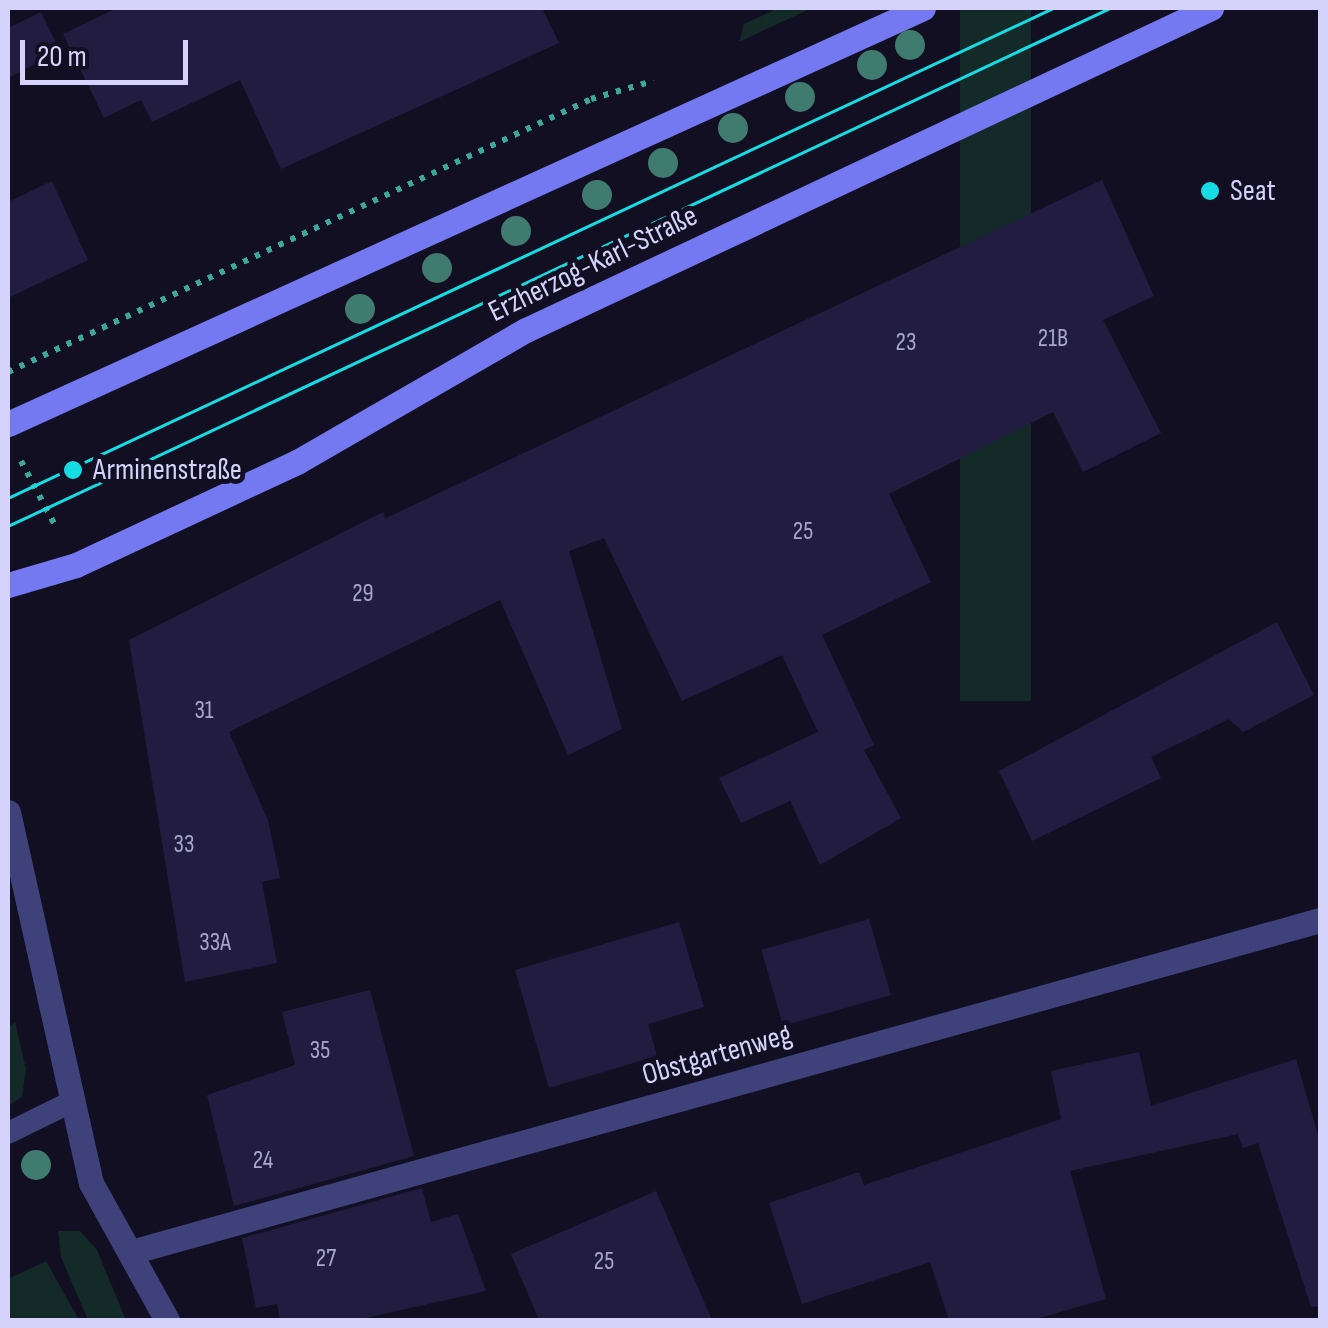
<!DOCTYPE html>
<html>
<head>
<meta charset="utf-8">
<style>
	body { margin:0 }
	#map { position:relative; width:1328px; height:1328px; overflow:hidden; background:#110f21; font-family:"Sofia Sans Condensed",sans-serif }
	div>[style] { position:absolute }
	[style*='--x'] { left:calc(var(--x)*1px); top:calc(var(--y)*1px); width:calc(var(--w)*1px); rotate:calc(var(--a)*1deg) }
	.green>* { inset:0; background:#132a28; transform-origin:0 0 }
	.building>* { inset:0; background:#221d40; transform-origin:0 0 }
	.path>* { height:6px; margin-top:-3px; transform-origin:0; background:repeating-linear-gradient(90deg,#3aa89b 0 5px,transparent 0 13px) }
	.lane>* { height:22px; margin:-11px; padding:0 11px; transform-origin:11px; border-radius:11px; background:#3f417b }
	.street>* { height:25px; margin:-12.5px; padding:0 12.5px; transform-origin:12.5px; border-radius:12.5px; background:#3f417b }
	.secondary>* { height:25px; margin:-12.5px; padding:0 12.5px; transform-origin:12.5px; border-radius:12.5px; background:#7479f1 }
	.tram>* { height:2.5px; margin:-1.25px; padding:0 1.25px; transform-origin:1.25px; border-radius:1.25px; background:#16dde4 }
	.trees>* { width:30px; height:30px; margin:-15px; border-radius:50%; background:#407b70 }
	.dots>* { width:28px; height:28px; translate:-50% -50%; box-sizing:border-box; border:5px solid #110f21; border-radius:50% }
	span { translate:-50% -50%; white-space:nowrap; text-align:center; line-height:1.15; -webkit-text-stroke:10px #110f21; paint-order:stroke }
	.number-label { font-size:25px; color:#a8a6cc }
	.number-label span { -webkit-text-stroke-width:0 }
	.poi-label { font-size:30px; color:#d5d3fb }
	.left { translate:0 -50%; text-align:left }
	.street-label { font-size:30px; color:#d5d3fb }
	.frame { position:absolute; inset:0; border:10px solid #d5d3fb; pointer-events:none }
	.scale { position:absolute; left:20px; top:40px; width:168px; height:45px; box-sizing:border-box; border:5px solid #d5d3fb; border-top:0; padding-left:12px; font-size:30px; line-height:35px; white-space:nowrap; color:#d5d3fb; -webkit-text-stroke:8px #110f21; paint-order:stroke }
</style>
</head>
<body>
<div id="map">
	<div class="green">
		<i style="clip-path:polygon(779px 8px,812px 8px,739px 42px,744px 24px)"></i>
		<i style="left:960px;top:8px;width:71px;height:693px"></i>
		<i style="clip-path:polygon(15px 1022px,26px 1069px,22px 1097px,8px 1106px,8px 1028px)"></i>
		<i style="clip-path:polygon(58px 1231px,80px 1231px,97px 1250px,126px 1320px,88px 1320px,61px 1257px)"></i>
		<i style="clip-path:polygon(46px 1261px,79px 1320px,8px 1320px,8px 1279px)"></i>
	</div>
	<div class="building">
		<i style="clip-path:polygon(117px 8px,542px 8px,559px 43px,281px 169px,240px 80px,152px 122px,141px 100px,104px 118px,63px 34px)"></i>
		<i style="clip-path:polygon(41px 12px,60px 51px,8px 78px,8px 28px)"></i>
		<i style="clip-path:polygon(1102px 180px,1154px 296px,1103px 320px,1161px 433px,1083px 472px,1053px 412px,889px 494px,931px 582px,822px 635px,874px 745px,864px 750px,901px 818px,820px 865px,790px 801px,741px 823px,719px 778px,818px 732px,782px 655px,682px 701px,604px 538px,569px 551px,622px 729px,568px 755px,500px 600px,229px 732px,268px 820px,280px 878px,262px 882px,277px 963px,185px 982px,129px 640px,383px 512px,386px 518px)"></i>
		<i style="clip-path:polygon(52px 181px,88px 260px,8px 298px,8px 202px)"></i>
		<i style="clip-path:polygon(1277px 622px,1314px 695px,1243px 732px,1229px 719px,1151px 757px,1161px 778px,1032px 841px,999px 771px)"></i>
		<i style="left:869px;top:919px;width:79px;height:112px;rotate:74deg"></i>
		<i style="clip-path:polygon(679px 922px,704px 1007px,648px 1024px,657px 1056px,549px 1088px,515px 970px)"></i>
		<i style="clip-path:polygon(370px 990px,414px 1156px,234px 1206px,207px 1095px,295px 1065px,282px 1012px)"></i>
		<i style="clip-path:polygon(1139px 1052px,1151px 1106px,1296px 1059px,1320px 1142px,1320px 1306px,1311px 1307px,1258px 1143px,1243px 1148px,1238px 1134px,1070px 1171px,1106px 1299px,1032px 1320px,949px 1320px,930px 1262px,802px 1304px,769px 1203px,859px 1172px,864px 1185px,1061px 1119px,1051px 1071px)"></i>
		<i style="clip-path:polygon(422px 1188px,431px 1222px,458px 1214px,486px 1291px,357px 1320px,280px 1320px,277px 1304px,256px 1308px,242px 1238px)"></i>
		<i style="clip-path:polygon(656px 1191px,712px 1320px,539px 1320px,511px 1254px)"></i>
	</div>
	<div class="path">
		<i style="--x:8;--y:372;--w:644;--a:-25.09"></i>
		<i style="--x:591;--y:99;--w:65;--a:-16.2"></i>
		<i style="--x:21;--y:461;--w:77;--a:62.1"></i>
	</div>
	<div class="lane">
		<i style="--x:8;--y:1133;--w:70;--a:-26.2"></i>
	</div>
	<div class="street">
		<i style="--x:8;--y:812;--w:380;--a:77.4"></i>
		<i style="--x:91;--y:1183;--w:157;--a:61"></i>
		<i style="--x:131;--y:1252;--w:1234;--a:-15.6"></i>
	</div>
	<div class="secondary">
		<i style="--x:8;--y:424;--w:1005;--a:-24.45"></i>
		<i style="--x:8;--y:585;--w:71;--a:-16.4"></i>
		<i style="--x:76;--y:565;--w:244;--a:-25"></i>
		<i style="--x:297;--y:462;--w:264;--a:-30"></i>
		<i style="--x:526;--y:330;--w:757;--a:-25.18"></i>
	</div>
	<div class="tram">
		<i style="--x:8;--y:498;--w:1154;--a:-25.12"></i>
		<i style="--x:8;--y:526;--w:1218;--a:-25.18"></i>
	</div>
	<div class="trees">
		<i style="left:910px;top:45px"></i>
		<i style="left:872px;top:65px"></i>
		<i style="left:800px;top:97px"></i>
		<i style="left:733px;top:128px"></i>
		<i style="left:663px;top:163px"></i>
		<i style="left:597px;top:195px"></i>
		<i style="left:516px;top:231px"></i>
		<i style="left:437px;top:268px"></i>
		<i style="left:360px;top:309px"></i>
		<i style="left:36px;top:1165px"></i>
	</div>
	<div class="dots">
		<i style="left:1210px;top:191px;background:#16dde4"></i>
		<i style="left:73px;top:470px;background:#16dde4"></i>
	</div>
	<div class="number-label">
		<span style="left:1053px;top:339px">21B</span>
		<span style="left:906px;top:343px">23</span>
		<span style="left:803px;top:532px">25</span>
		<span style="left:363px;top:594px">29</span>
		<span style="left:204px;top:711px">31</span>
		<span style="left:184px;top:845px">33</span>
		<span style="left:215px;top:943px">33A</span>
		<span style="left:320px;top:1051px">35</span>
		<span style="left:263px;top:1161px">24</span>
		<span style="left:326px;top:1259px">27</span>
		<span style="left:604px;top:1262px">25</span>
	</div>
	<div class="poi-label">
		<span class="left" style="left:1230px;top:191px">Seat</span>
		<span class="left" style="left:93px;top:470px">Arminenstraße</span>
	</div>
	<div class="street-label">
		<span style="left:593px;top:264px;rotate:-26deg">Erzherzog-Karl-Straße</span>
		<span style="left:717px;top:1055px;rotate:-16deg">Obstgartenweg</span>
	</div>
	<div class="frame"></div>
	<div class="scale">20 m</div>
</div>
</body>
</html>
